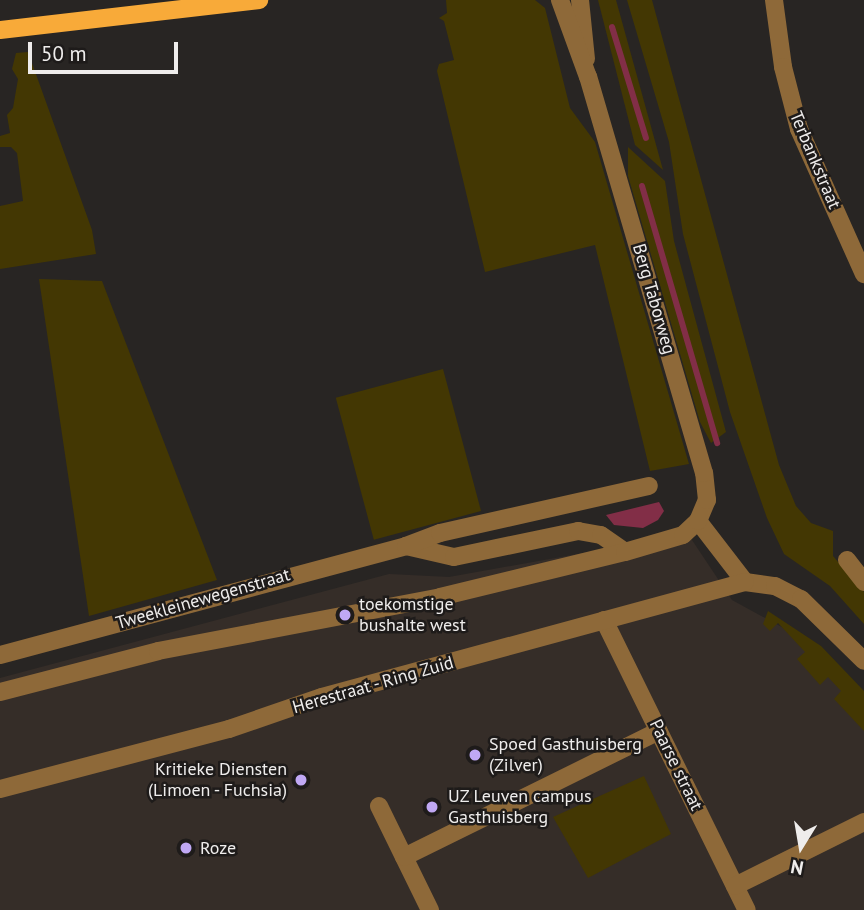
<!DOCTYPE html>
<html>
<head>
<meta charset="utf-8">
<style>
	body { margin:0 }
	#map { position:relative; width:864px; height:910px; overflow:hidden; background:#282523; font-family:"PT Sans",sans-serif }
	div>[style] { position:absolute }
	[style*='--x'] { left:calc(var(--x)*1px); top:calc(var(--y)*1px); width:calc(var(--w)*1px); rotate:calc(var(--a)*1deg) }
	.built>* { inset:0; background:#352d28 }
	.green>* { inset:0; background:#433703; transform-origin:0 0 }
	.water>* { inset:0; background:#822e47 }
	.stream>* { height:6px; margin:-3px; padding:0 3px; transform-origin:3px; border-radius:3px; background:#822e47 }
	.minor>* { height:18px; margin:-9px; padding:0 9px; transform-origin:9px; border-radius:9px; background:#8e6939 }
	.major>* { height:18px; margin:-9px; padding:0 9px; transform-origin:9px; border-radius:9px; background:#f8aa39 }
	.dots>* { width:19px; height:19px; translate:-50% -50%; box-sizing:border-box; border:4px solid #1e1b1a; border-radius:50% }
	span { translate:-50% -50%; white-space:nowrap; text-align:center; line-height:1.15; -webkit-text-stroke:5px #1e1b1a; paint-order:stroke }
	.street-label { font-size:18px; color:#efedec }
	.poi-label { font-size:18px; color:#efedec }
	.left { translate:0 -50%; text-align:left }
	.right { translate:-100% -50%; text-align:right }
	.north { position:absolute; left:766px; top:812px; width:70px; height:70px; -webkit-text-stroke:5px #1e1b1a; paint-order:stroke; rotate:191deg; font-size:19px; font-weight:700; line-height:28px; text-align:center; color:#efedec }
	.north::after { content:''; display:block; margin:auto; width:24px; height:32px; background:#efedec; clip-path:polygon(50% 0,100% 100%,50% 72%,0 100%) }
	.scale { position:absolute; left:28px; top:42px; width:150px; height:32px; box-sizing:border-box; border:4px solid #efedec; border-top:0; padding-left:9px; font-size:21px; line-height:24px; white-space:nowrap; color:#efedec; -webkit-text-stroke:5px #1e1b1a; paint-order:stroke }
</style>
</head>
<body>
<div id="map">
	<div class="built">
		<i style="clip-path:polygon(688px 534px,732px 600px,800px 637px,864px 705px,864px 910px,0 910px,0 678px,389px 574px,449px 577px)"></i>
	</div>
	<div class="green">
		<i style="clip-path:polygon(446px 0,535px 0,545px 8px,570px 108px,595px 142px,689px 464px,650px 471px,595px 245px,485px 272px,437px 71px,439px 64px,454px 60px,444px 21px,439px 18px,447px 13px)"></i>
		<i style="clip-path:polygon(598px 0,616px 0,663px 170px,635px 145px)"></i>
		<i style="clip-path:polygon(627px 0,652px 0,779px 465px,796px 506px,811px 523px,833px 531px,833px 556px,864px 592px,864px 624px,830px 586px,784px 554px,767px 518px,730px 412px,683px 234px,669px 142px)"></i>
		<i style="clip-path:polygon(28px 52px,92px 230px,96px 254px,0 269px,0 206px,23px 201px,17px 153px,11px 147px,0 147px,0 136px,10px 133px,7px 115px,13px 108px,18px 79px,12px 69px,16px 53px)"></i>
		<i style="clip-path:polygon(628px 147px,665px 181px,674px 241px,726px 432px,711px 443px,700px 422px,628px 176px)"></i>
		<i style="clip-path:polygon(39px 279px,102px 281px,217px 580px,89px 616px)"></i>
		<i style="left:443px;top:369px;width:147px;height:111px;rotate:75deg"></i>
		<i style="clip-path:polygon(768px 611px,821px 646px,864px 691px,864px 731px,834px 699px,841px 691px,828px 677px,820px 685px,797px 659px,805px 652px,778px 623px,770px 631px,763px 624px)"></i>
		<i style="clip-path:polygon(644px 776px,671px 834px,588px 878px,553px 817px)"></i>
	</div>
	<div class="water">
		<i style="clip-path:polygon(659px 502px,664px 511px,658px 520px,643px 528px,614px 525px,606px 515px)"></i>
	</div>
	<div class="stream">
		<i style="--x:612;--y:27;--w:116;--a:73"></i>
		<i style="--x:642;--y:186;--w:268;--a:73.7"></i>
	</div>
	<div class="minor">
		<i style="--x:580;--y:0;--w:59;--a:84.2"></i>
		<i style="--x:774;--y:0;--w:68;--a:82.3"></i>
		<i style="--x:783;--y:67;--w:64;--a:75.5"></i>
		<i style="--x:799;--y:129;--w:159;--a:65.9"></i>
		<i style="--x:698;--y:521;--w:77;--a:52.4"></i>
		<i style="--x:745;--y:582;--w:30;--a:8"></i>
		<i style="--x:775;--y:586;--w:29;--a:27"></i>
		<i style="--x:801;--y:599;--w:88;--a:44.5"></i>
		<i style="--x:406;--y:546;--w:49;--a:12.9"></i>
		<i style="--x:454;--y:557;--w:127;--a:-11.8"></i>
		<i style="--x:578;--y:531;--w:23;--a:10"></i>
		<i style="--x:601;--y:535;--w:29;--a:35"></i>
		<i style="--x:847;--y:560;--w:28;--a:52"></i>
		<i style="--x:604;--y:620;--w:323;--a:63.8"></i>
		<i style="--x:0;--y:655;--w:420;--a:-15"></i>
		<i style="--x:406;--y:546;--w:36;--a:-21"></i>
		<i style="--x:440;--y:533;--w:214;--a:-12.7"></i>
		<i style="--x:0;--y:692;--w:163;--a:-14.5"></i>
		<i style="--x:158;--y:651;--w:287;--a:-10.8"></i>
		<i style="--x:440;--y:597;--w:190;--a:-13.7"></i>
		<i style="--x:625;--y:552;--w:60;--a:-16.3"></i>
		<i style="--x:683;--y:535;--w:21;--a:-43"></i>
		<i style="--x:698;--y:521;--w:23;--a:-67"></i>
		<i style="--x:707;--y:500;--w:27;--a:-96"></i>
		<i style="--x:704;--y:473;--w:413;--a:-106.3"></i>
		<i style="--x:588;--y:77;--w:82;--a:-110"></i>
		<i style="--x:0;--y:789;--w:237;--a:-14.7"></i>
		<i style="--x:229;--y:729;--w:98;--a:-19"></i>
		<i style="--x:322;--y:697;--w:438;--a:-15.2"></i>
		<i style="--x:379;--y:806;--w:116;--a:63.9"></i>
		<i style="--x:404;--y:857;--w:284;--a:-26.3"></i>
		<i style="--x:735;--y:886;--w:144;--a:-26.4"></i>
	</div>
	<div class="major">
		<i style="--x:0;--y:30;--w:261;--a:-6.6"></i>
	</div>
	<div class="dots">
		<i style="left:345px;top:615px;background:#c0a8f4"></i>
		<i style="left:475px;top:755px;background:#c0a8f4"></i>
		<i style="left:301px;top:780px;background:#c0a8f4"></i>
		<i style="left:432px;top:807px;background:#c0a8f4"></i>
		<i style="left:186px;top:848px;background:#c0a8f4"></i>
	</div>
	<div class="street-label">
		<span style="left:815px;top:160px;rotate:67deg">Terbankstraat</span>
		<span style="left:654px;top:299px;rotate:74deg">Berg Taborweg</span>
		<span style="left:203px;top:599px;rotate:-16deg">Tweekleinewegenstraat</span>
		<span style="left:373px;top:685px;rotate:-16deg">Herestraat - Ring Zuid</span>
		<span style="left:676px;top:765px;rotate:64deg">Paarse straat</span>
	</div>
	<div class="poi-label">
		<span class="left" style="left:359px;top:615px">toekomstige<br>bushalte west</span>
		<span class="left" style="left:489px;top:755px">Spoed Gasthuisberg<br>(Zilver)</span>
		<span class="right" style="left:287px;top:780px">Kritieke Diensten<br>(Limoen - Fuchsia)</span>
		<span class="left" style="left:448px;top:807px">UZ Leuven campus<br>Gasthuisberg</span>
		<span class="left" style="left:200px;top:848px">Roze</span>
	</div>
	<div class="north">N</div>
	<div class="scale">50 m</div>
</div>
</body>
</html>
